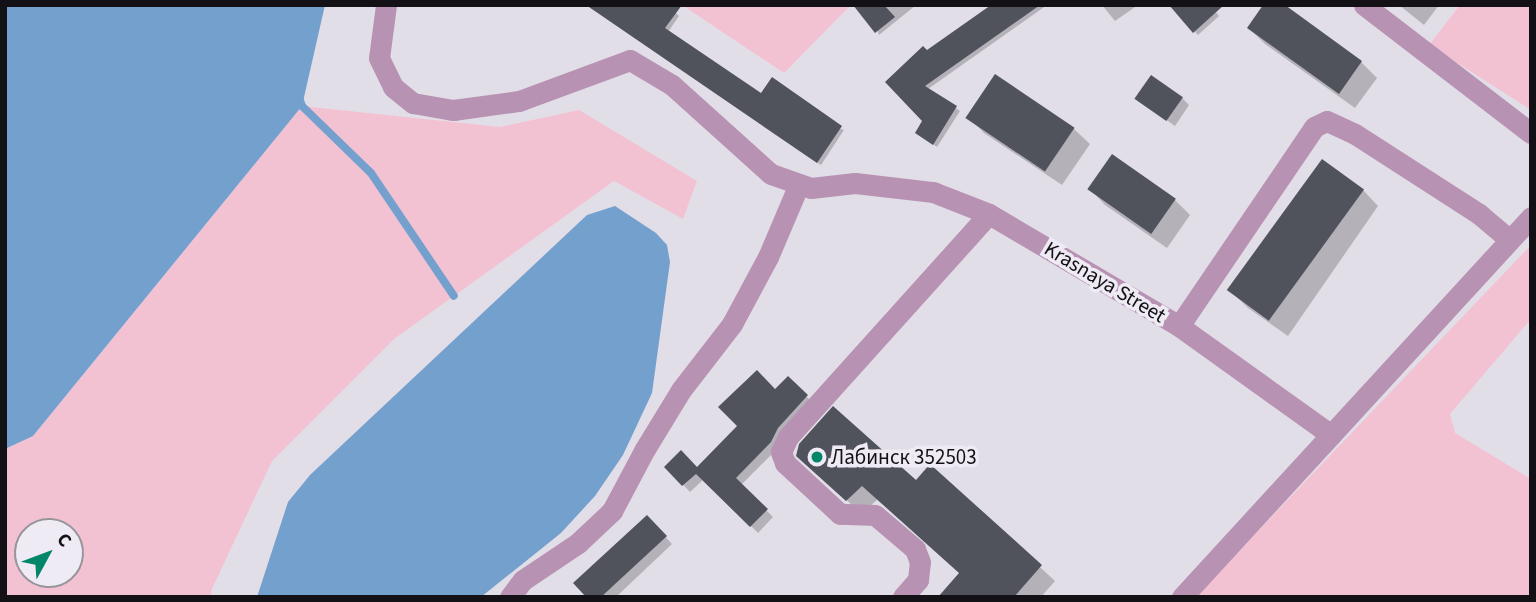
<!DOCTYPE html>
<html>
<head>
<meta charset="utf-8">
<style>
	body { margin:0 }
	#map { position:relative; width:1536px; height:602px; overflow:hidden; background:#e2dee8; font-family:"Source Sans 3",sans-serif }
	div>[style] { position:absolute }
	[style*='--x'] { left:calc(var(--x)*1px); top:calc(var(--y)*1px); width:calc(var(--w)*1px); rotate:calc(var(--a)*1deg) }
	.green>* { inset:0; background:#f3c2d2 }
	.water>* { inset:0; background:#74a0ce }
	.shadow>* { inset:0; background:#0003 }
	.stream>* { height:8px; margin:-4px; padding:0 4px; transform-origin:4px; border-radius:4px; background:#74a0ce }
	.building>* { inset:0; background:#51535c; transform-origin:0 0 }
	.minor>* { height:21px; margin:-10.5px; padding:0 10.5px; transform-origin:10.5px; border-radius:10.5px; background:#b892b3 }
	.dots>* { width:19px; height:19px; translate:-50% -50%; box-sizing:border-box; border:4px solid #efebf5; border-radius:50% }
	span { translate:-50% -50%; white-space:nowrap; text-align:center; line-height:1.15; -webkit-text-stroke:7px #efebf5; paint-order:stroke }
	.street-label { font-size:21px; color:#131115 }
	.poi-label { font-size:21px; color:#131115 }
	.left { translate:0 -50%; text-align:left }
	.frame { position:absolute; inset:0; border:7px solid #131115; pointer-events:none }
	.north { position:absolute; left:14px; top:518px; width:70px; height:70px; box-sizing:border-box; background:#efebf5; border:2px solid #97949b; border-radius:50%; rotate:49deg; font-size:19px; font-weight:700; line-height:28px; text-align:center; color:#131115 }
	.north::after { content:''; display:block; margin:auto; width:24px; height:32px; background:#028669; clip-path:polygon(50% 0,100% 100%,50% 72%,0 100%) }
</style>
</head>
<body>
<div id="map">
	<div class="green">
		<i style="clip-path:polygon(682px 5px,851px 5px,784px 73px)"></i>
		<i style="clip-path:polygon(1460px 5px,1531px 5px,1531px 110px,1429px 45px)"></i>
		<i style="clip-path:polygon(evenodd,302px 106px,500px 127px,579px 110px,697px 181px,683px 219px,614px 181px,394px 339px,272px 461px,211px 591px,212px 597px,5px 597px,5px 449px,33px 436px,302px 106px,28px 532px,70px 532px,70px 574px,28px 574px,28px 532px)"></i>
		<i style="clip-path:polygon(1531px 245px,1531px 319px,1450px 414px,1455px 433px,1531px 479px,1531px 597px,1195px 597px)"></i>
	</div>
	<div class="water">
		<i style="clip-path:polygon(5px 5px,325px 5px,302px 106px,33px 436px,5px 449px)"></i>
		<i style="clip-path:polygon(615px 206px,656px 233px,667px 245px,670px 262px,652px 393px,623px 455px,595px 496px,561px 533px,481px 597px,257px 597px,288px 502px,310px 475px,587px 215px)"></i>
	</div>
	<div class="shadow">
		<i style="clip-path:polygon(587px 5px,676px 13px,679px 16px,668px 32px,761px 96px,844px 130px,821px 165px)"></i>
		<i style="clip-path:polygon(869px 5px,916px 5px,879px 35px)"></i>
		<i style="clip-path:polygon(994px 5px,1047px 5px,928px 89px,960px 111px,937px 147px,917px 133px,924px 121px,888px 82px)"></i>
		<i style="clip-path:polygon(1102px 5px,1138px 5px,1115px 21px)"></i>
		<i style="clip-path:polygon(1172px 5px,1210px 5px,1219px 16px,1198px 35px)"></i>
		<i style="clip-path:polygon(1399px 5px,1439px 5px,1424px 25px)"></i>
		<i style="clip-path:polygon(1249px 28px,1361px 62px,1377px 78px,1355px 108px,1265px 44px)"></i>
		<i style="clip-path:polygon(995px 76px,1074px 129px,1090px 144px,1062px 185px,984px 133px,968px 117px)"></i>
		<i style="clip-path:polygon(1182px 98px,1189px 105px,1175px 126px,1137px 99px)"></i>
		<i style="clip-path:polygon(1090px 189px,1174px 199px,1190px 215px,1167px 248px,1105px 205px)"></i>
		<i style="clip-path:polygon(1363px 190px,1378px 206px,1288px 336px,1248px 308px,1232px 292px)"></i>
		<i style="clip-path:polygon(788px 378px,813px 403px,778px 448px,741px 485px,773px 517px,758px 533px,704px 479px,690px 492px,666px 467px,697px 469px)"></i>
		<i style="clip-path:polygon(798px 452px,916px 482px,930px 466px,1055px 581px,1041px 597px,940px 597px,961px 574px,878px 499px,861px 514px)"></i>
		<i style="clip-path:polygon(647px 517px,672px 544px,616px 597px,589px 597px)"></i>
	</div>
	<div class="stream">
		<i style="--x:299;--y:98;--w:9;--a:69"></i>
		<i style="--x:302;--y:106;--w:96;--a:44.2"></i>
		<i style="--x:371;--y:173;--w:148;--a:56"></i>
	</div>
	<div class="building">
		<i style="clip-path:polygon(586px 5px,682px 5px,665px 28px,761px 93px,772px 77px,842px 126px,817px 163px)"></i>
		<i style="clip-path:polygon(853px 5px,884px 5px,895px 17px,875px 33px)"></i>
		<i style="clip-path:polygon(991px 5px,1040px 5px,925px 86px,957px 106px,933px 145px,915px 133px,922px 121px,885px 82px,923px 46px,927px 50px)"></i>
		<i style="clip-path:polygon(1169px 5px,1224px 5px,1193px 33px)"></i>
		<i style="clip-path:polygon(1263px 5px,1285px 5px,1362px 61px,1339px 94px,1247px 28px)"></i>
		<i style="left:995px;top:74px;width:96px;height:53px;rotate:34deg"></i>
		<i style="left:1151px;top:75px;width:39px;height:29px;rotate:35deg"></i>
		<i style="left:1112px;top:154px;width:78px;height:43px;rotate:35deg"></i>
		<i style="left:1322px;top:159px;width:52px;height:162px;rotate:36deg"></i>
		<i style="clip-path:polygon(757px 370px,775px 389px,788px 376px,808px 395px,778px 428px,771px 442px,736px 478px,768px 509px,750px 527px,696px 474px,682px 486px,664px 467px,681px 450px,697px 467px,737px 426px,718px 407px)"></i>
		<i style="clip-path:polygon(833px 406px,916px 480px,930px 464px,1042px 565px,1014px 597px,938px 597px,959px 573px,862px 486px,846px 501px,796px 456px,799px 444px)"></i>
		<i style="clip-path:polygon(647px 515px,667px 536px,601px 597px,586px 597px,573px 583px)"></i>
	</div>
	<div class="minor">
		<i style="--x:386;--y:5;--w:53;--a:97.5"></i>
		<i style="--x:379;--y:58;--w:32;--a:64"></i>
		<i style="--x:393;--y:87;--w:26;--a:39"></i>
		<i style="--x:413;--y:103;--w:41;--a:9.9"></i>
		<i style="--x:453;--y:110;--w:67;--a:-7.8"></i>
		<i style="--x:519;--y:101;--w:118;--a:-20.3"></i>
		<i style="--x:630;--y:60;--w:49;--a:30.8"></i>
		<i style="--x:672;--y:85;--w:133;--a:42"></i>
		<i style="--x:771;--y:174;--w:42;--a:19.3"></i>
		<i style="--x:811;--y:188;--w:44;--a:-6.5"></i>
		<i style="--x:855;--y:183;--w:79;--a:6.6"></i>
		<i style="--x:933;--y:192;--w:60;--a:21.4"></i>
		<i style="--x:989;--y:214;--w:221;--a:30.5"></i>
		<i style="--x:1179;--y:326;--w:187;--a:35.6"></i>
		<i style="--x:1364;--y:5;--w:210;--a:37.5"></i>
		<i style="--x:1179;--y:326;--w:240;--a:-55.8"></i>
		<i style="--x:1314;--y:127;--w:14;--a:-25"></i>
		<i style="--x:1327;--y:121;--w:31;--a:25"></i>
		<i style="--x:1355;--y:134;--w:148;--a:32.8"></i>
		<i style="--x:1479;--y:214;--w:40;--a:40"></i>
		<i style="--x:510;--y:597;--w:21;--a:-53"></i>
		<i style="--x:523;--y:580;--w:66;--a:-33.9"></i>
		<i style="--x:578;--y:543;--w:47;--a:-43.3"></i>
		<i style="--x:612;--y:511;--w:70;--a:-62"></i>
		<i style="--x:645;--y:449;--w:69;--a:-58.6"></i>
		<i style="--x:681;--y:390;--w:83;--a:-52.3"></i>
		<i style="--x:732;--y:324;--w:76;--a:-61.8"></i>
		<i style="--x:768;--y:257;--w:79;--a:-67"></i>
		<i style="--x:903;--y:597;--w:23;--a:-49"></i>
		<i style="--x:918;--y:580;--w:18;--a:-84"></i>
		<i style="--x:920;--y:562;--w:14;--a:-111"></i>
		<i style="--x:915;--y:549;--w:52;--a:-139.6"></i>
		<i style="--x:875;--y:515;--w:35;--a:-178"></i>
		<i style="--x:840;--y:514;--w:75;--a:-137.2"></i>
		<i style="--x:785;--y:463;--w:12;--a:-110"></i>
		<i style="--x:781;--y:452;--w:17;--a:-65"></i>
		<i style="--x:788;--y:437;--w:300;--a:-48"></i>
		<i style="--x:1182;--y:597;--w:516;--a:-47.43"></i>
	</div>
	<div class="dots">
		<i style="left:817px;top:457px;background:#028669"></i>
	</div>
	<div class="street-label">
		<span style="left:1105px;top:282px;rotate:31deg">Krasnaya Street</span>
	</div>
	<div class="poi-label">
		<span class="left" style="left:831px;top:457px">Лабинск 352503</span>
	</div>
	<div class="frame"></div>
	<div class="north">С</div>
</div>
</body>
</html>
